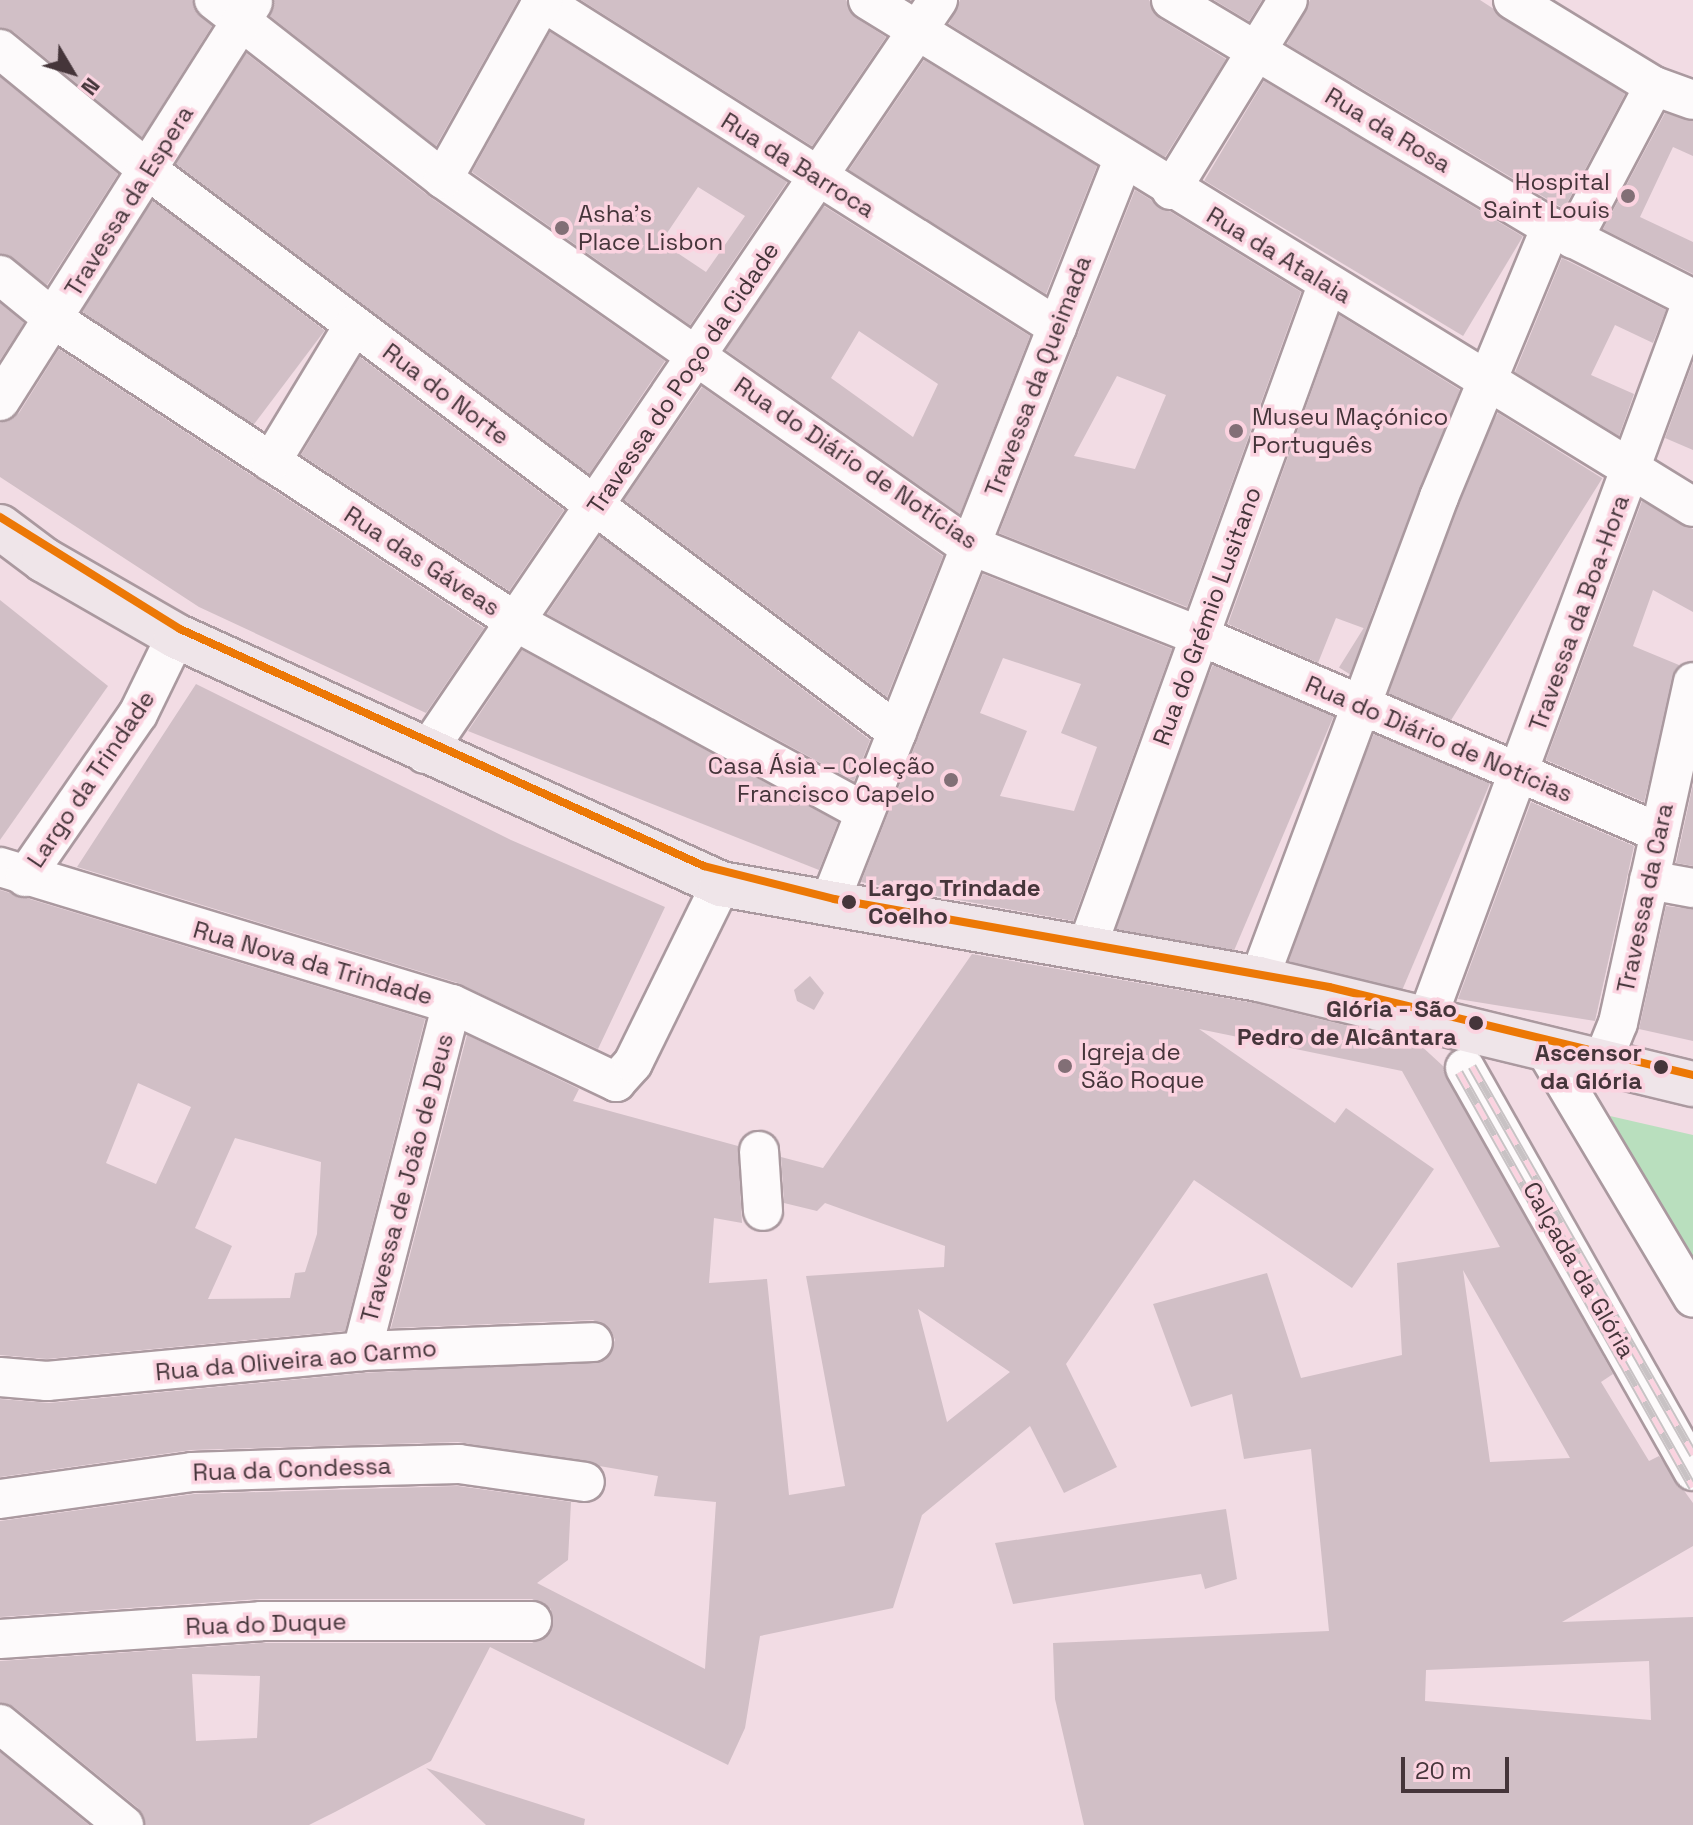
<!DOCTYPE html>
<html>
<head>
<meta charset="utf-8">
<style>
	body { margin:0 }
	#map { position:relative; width:1693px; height:1825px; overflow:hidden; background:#f2dce4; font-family:"Space Grotesk",sans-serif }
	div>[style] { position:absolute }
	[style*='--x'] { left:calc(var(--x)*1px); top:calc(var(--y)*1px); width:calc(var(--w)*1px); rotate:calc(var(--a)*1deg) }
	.green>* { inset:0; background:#b9dfbe }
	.building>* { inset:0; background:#d1bfc6; transform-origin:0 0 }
	.roads { filter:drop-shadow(2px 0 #aa999f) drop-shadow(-2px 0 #aa999f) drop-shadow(0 2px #aa999f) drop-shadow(0 -2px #aa999f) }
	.minor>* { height:38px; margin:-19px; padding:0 19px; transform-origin:19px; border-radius:19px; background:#fdfafb }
	.major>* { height:44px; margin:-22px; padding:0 22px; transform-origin:22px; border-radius:22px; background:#efe5e9 }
	.rail>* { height:9px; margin-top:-4.5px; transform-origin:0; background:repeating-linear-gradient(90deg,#fbd3e0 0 18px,#c8c2c4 0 36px); box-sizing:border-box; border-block:2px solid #c8c2c4 }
	.tram-1>* { height:8px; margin:-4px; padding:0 4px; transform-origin:4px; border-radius:4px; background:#ec7806 }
	.dots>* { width:22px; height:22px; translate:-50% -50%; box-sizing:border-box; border:4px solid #fbd3e0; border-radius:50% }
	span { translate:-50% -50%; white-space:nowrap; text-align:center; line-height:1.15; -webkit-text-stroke:7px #fbd3e0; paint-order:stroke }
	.street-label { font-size:24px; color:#45353a }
	.poi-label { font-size:24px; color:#45353a }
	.right { translate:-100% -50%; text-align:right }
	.left { translate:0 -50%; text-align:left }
	.stop-label { font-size:24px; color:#45353a; font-weight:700 }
	.north { position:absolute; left:32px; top:32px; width:80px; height:80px; -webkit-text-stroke:6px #fbd3e0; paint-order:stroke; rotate:128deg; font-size:22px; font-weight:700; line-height:32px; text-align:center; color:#45353a }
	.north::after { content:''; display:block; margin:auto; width:28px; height:36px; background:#45353a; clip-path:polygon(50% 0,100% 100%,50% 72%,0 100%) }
	.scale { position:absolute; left:1401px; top:1757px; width:108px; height:36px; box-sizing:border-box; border:4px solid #45353a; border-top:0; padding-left:10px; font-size:24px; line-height:28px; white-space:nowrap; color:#45353a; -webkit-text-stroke:6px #fbd3e0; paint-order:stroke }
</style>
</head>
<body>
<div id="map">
	<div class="green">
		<i style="clip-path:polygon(1610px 1116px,1693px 1135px,1693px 1263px)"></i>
	</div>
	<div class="building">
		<i style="clip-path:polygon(0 0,192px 0,212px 26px,142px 137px,14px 32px,0 28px)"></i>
		<i style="clip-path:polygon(274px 0,518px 0,436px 146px,270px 16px)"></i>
		<i style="clip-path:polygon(581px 0,846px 0,856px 18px,886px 37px,812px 146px)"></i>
		<i style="clip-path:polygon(960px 0,1149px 0,1160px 19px,1226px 59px,1165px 157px,949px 24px)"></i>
		<i style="clip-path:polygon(1214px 0,1262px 0,1249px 21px)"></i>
		<i style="clip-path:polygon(1310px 0,1480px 0,1625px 94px,1564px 209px,1287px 44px)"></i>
		<i style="clip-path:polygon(evenodd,550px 32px,787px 182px,690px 325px,472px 172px,550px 32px,698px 187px,745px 216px,706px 272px,661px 242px,698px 187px)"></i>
		<i style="clip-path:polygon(246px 53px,430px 197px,665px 361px,589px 474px,176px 164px)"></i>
		<i style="clip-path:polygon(924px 60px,1097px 166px,1046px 294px,849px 170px)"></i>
		<i style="clip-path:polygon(0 77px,118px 174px,47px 285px,0 254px)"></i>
		<i style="left:1264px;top:81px;width:302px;height:116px;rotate:31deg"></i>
		<i style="clip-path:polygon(1665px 113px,1693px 121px,1693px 156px,1673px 147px,1640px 217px,1693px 242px,1693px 274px,1603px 229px)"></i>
		<i style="clip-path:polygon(evenodd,1135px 190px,1301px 292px,1187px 607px,999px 533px,1135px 190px,1117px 376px,1166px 395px,1135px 469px,1074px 456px,1117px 376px)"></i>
		<i style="left:153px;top:201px;width:215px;height:131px;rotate:37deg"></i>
		<i style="clip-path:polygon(evenodd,824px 206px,1030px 336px,960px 514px,726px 350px,824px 206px,859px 331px,938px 384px,913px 437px,831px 378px,859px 331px)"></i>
		<i style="clip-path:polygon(1562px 258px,1666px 310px,1653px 343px,1615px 325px,1591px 375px,1634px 394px,1619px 436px,1515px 372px)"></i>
		<i style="clip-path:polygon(0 303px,24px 323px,0 360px)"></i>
		<i style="clip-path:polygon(1339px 315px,1460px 390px,1366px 629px,1336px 618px,1318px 663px,1228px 624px)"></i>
		<i style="clip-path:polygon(59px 349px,484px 628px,426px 713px,199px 607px,0 477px,0 423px,19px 413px)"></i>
		<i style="clip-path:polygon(360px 357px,564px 510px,509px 591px,301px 455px)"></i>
		<i style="clip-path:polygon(1693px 362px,1693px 450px,1665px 438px)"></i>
		<i style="clip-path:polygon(702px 387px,943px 556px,887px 697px,624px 500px)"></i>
		<i style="left:1498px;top:413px;width:123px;height:300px;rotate:32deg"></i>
		<i style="clip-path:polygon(1642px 501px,1693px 529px,1693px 612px,1653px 590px,1633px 646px,1679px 665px,1644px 802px,1546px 760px)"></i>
		<i style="clip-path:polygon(600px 536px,870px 740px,854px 781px,547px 614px)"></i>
		<i style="clip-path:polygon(evenodd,983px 574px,1172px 649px,1073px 921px,861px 882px,983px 574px,1003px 658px,1081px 684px,1061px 733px,1097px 747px,1074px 811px,1000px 796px,1027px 731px,980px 713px,1003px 658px)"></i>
		<i style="clip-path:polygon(0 600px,108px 686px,0 840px)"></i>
		<i style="clip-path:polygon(522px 650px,838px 822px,819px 870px,468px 731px)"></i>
		<i style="left:1213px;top:665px;width:131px;height:281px;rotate:23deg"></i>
		<i style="clip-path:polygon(196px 684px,511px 840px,665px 907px,598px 1049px,458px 983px,77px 867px)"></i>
		<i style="left:1374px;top:734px;width:126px;height:242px;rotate:23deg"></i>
		<i style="clip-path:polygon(1693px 784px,1693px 866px,1676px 863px)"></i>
		<i style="clip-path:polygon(1531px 802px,1634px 846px,1595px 1021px,1458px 999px)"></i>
		<i style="clip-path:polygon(evenodd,0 890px,425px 1019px,345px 1331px,47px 1359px,0 1355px,0 890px,138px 1083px,191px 1107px,156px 1184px,106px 1163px,138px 1083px,0 890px,235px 1138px,321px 1162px,317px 1234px,305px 1272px,295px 1273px,290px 1298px,208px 1299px,232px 1246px,195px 1228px,235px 1138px)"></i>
		<i style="clip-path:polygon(1666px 906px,1693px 909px,1693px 1041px,1639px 1029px)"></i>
		<i style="clip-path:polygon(evenodd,972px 954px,1254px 1003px,1418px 1043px,1443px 1066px,1613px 1374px,1601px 1382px,1649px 1461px,1659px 1456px,1693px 1503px,1693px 1546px,1562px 1622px,1693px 1617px,1693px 1825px,1084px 1825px,1055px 1699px,1053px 1643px,1329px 1631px,1311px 1449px,1244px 1459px,1232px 1394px,1191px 1407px,1153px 1304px,1267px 1273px,1301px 1378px,1402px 1355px,1397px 1263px,1500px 1247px,1402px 1071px,1199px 1029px,1335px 1123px,1346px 1108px,1434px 1169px,1352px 1288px,1194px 1180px,1066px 1364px,1117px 1467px,1064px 1493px,1030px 1426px,922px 1515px,893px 1608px,760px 1636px,745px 1728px,728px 1765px,490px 1647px,431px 1761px,335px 1812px,309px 1825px,145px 1825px,138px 1808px,14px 1707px,0 1703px,0 1661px,262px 1643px,532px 1643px,551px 1631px,551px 1609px,532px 1599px,260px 1599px,0 1617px,0 1521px,194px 1494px,458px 1486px,571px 1502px,568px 1560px,537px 1583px,705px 1669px,716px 1502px,654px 1496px,658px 1476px,458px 1442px,191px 1450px,0 1477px,0 1399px,49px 1403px,363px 1373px,605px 1360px,615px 1340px,611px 1330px,593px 1320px,391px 1328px,467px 1035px,579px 1089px,573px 1101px,738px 1146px,742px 1223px,714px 1218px,709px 1283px,767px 1279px,789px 1495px,845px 1486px,806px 1276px,944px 1267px,945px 1246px,825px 1203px,817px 1211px,784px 1203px,781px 1157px,823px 1168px,972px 954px,1463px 1270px,1570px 1458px,1490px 1462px,1463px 1270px,972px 954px,918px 1309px,1010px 1372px,947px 1422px,918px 1309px,972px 954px,1649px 1661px,1651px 1720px,1425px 1701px,1426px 1670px,1649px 1661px,972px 954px,192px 1674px,260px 1676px,257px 1738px,196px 1741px,192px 1674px)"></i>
		<i style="clip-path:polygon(810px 976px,824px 993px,814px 1010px,797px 1001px,794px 990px)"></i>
		<i style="clip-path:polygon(1226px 1509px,1237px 1579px,1205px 1589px,1201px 1574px,1013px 1604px,995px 1543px)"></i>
		<i style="clip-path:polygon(0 1752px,89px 1825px,0 1825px)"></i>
		<i style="clip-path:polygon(426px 1768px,585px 1819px,584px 1825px,486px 1825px)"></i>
	</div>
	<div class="roads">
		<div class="minor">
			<i style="--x:214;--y:0;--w:291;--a:38"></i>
			<i style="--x:443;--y:179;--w:633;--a:34.97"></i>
			<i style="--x:962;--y:542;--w:256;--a:21.6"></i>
			<i style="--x:1200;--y:636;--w:500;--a:23.18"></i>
			<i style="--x:540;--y:0;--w:612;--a:32.31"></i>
			<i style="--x:868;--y:0;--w:968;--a:31.57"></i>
			<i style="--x:1171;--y:0;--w:443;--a:30.9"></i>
			<i style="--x:1551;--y:227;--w:159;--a:26.9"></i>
			<i style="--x:1513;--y:0;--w:165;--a:31.4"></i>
			<i style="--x:1654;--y:86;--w:41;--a:19.7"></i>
			<i style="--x:0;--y:49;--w:193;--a:39.3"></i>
			<i style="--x:149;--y:171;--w:935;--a:36.87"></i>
			<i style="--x:443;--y:179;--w:205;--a:-60.8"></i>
			<i style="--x:1171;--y:190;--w:223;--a:-58.4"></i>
			<i style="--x:1573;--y:239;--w:173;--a:-62.1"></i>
			<i style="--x:0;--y:275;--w:71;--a:39.3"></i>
			<i style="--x:55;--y:320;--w:551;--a:33.23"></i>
			<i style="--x:516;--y:622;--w:397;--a:28.6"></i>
			<i style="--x:0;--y:401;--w:472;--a:-57.6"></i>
			<i style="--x:271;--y:462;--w:160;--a:-58.8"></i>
			<i style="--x:425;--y:754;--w:912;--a:-55.77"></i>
			<i style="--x:0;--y:867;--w:472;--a:16.9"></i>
			<i style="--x:452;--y:1004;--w:182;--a:25.4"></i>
			<i style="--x:616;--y:1082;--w:25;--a:-48"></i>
			<i style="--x:633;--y:1063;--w:199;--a:-63.8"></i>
			<i style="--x:25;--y:877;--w:198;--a:-55.3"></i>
			<i style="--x:138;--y:714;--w:87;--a:-64"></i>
			<i style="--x:1649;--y:880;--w:45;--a:10.3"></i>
			<i style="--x:829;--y:904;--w:800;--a:-68.44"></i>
			<i style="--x:1087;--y:947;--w:704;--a:-70.07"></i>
			<i style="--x:1259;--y:979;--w:515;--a:-69.52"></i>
			<i style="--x:1439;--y:497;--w:292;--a:-67.5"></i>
			<i style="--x:1428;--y:1016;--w:764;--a:-69.72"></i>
			<i style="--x:1546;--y:1051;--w:287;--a:59.2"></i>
			<i style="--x:1601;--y:1065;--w:45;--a:-68"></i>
			<i style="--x:1618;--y:1023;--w:349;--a:-77.6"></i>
			<i style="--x:1465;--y:1068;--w:463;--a:60.5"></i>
			<i style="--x:759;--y:1151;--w:60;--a:86.2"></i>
			<i style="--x:362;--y:1351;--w:358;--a:-75.5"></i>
			<i style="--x:0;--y:1377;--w:47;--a:4.9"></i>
			<i style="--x:47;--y:1381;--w:316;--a:-5.4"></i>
			<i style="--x:362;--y:1351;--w:231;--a:-2.2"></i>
			<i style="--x:0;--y:1499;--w:194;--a:-8"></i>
			<i style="--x:192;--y:1472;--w:148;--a:-1.9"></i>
			<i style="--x:340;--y:1467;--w:119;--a:-1.4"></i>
			<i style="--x:459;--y:1464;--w:127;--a:8.1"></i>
			<i style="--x:0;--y:1639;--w:262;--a:-3.9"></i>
			<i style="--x:261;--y:1621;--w:271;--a:0"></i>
			<i style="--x:0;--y:1724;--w:160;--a:39.2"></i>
		</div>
		<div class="major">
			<i style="--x:0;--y:527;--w:55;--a:36.9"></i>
			<i style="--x:44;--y:560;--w:152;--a:29.9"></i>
			<i style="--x:176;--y:636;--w:599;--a:24.47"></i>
			<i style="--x:721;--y:884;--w:546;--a:10.01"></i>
			<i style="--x:1259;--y:979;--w:447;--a:13.6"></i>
		</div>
	</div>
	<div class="rail">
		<i style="--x:1472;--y:1066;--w:447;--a:60.3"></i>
		<i style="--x:1459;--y:1072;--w:476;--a:60.6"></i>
	</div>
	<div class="tram-1">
		<i style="--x:0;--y:517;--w:212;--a:31.9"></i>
		<i style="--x:180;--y:629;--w:575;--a:24.34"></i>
		<i style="--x:704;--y:866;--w:134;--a:14.2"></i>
		<i style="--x:834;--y:899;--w:503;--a:10.08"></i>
		<i style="--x:1329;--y:987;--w:374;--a:13.6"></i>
	</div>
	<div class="dots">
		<i style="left:1628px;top:196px;background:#826f76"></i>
		<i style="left:562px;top:228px;background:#826f76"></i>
		<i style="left:1236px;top:431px;background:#826f76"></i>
		<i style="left:951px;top:780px;background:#826f76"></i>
		<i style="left:849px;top:902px;background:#45353a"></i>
		<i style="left:1476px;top:1023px;background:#45353a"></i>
		<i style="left:1065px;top:1066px;background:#826f76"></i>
		<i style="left:1661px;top:1067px;background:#45353a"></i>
	</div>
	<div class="street-label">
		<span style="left:1388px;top:130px;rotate:31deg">Rua da Rosa</span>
		<span style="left:798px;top:165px;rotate:32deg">Rua da Barroca</span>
		<span style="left:129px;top:201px;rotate:-58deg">Travessa da Espera</span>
		<span style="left:1279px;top:255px;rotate:31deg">Rua da Atalaia</span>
		<span style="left:1038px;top:376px;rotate:-69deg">Travessa da Queimada</span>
		<span style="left:683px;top:378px;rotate:-56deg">Travessa do Poço da Cidade</span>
		<span style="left:446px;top:394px;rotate:37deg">Rua do Norte</span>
		<span style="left:856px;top:463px;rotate:34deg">Rua do Diário de Notícias</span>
		<span style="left:422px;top:561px;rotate:33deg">Rua das Gáveas</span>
		<span style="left:1579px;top:613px;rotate:-70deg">Travessa da Boa-Hora</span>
		<span style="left:1207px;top:616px;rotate:-70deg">Rua do Grémio Lusitano</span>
		<span style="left:1439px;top:739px;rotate:23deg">Rua do Diário de Notícias</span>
		<span style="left:91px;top:779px;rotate:-56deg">Largo da Trindade</span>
		<span style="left:1645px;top:898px;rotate:-78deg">Travessa da Cara</span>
		<span style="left:313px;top:963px;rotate:16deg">Rua Nova da Trindade</span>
		<span style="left:407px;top:1178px;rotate:-75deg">Travessa de João de Deus</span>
		<span style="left:1579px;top:1270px;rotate:60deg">Calçada da Glória</span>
		<span style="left:296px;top:1360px;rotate:-5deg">Rua da Oliveira ao Carmo</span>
		<span style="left:292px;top:1469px;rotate:-2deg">Rua da Condessa</span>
		<span style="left:266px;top:1624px;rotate:-2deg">Rua do Duque</span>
	</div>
	<div class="poi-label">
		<span class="right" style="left:1610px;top:196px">Hospital<br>Saint Louis</span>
		<span class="left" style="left:578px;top:228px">Asha's<br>Place Lisbon</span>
		<span class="left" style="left:1252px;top:431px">Museu Maçónico<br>Português</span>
		<span class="right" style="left:935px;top:780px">Casa Ásia – Coleção<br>Francisco Capelo</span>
		<span class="left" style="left:1081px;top:1066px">Igreja de<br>São Roque</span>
	</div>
	<div class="stop-label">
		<span class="left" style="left:868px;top:902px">Largo Trindade<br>Coelho</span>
		<span class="right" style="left:1457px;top:1023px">Glória - São<br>Pedro de Alcântara</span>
		<span class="right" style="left:1642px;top:1067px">Ascensor<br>da Glória</span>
	</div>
	<div class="north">N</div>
	<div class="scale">20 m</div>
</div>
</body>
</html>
